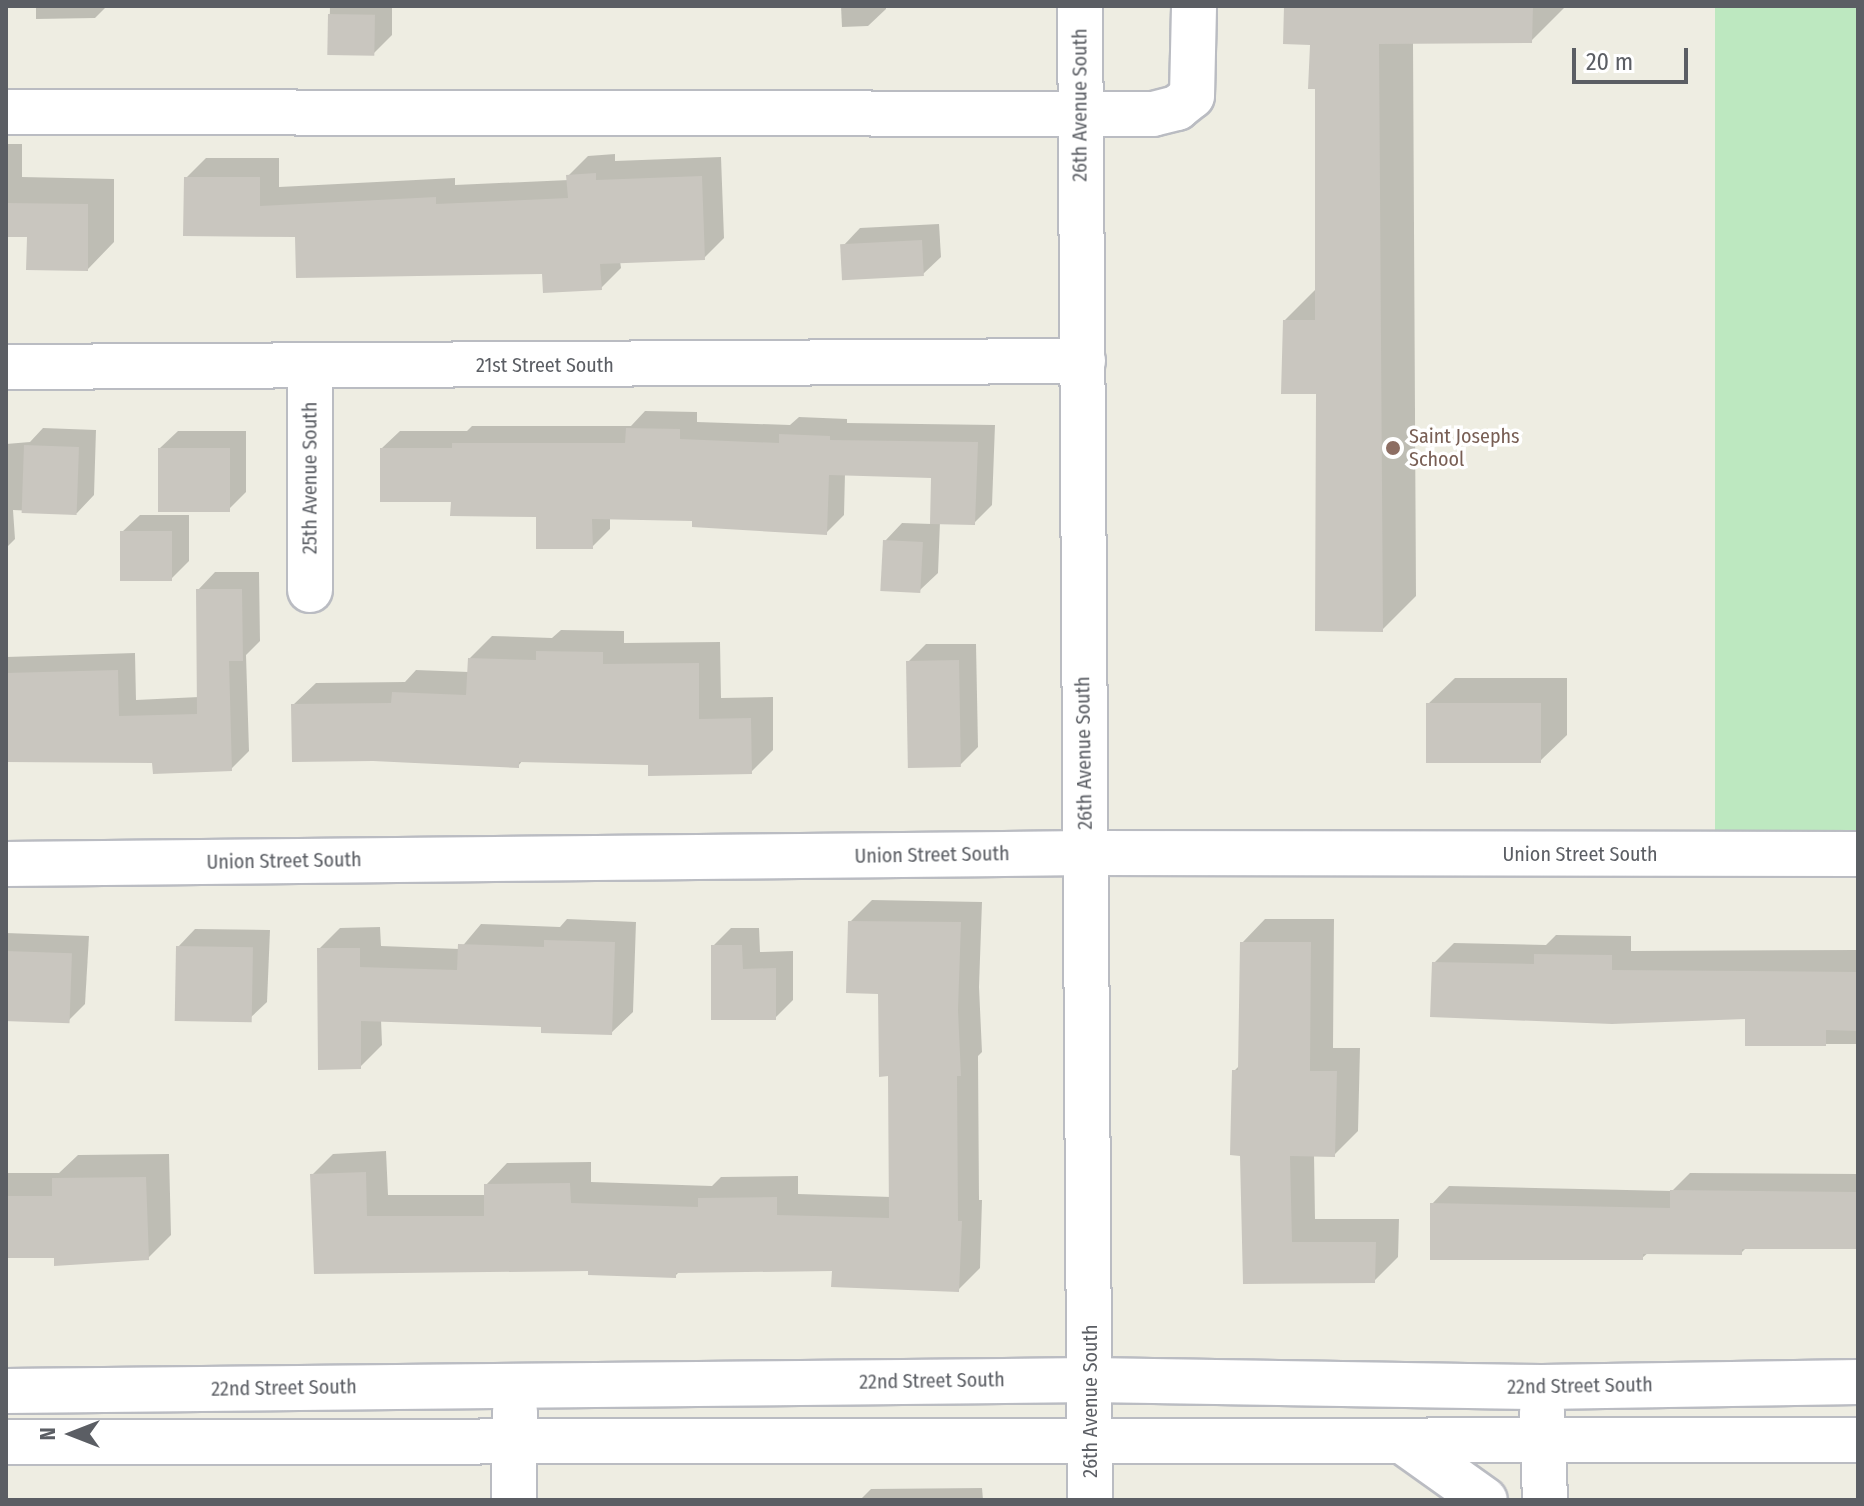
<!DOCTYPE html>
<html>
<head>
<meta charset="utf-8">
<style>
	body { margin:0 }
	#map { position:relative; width:1864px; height:1506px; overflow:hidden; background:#eeede2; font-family:"Fira Sans Condensed",sans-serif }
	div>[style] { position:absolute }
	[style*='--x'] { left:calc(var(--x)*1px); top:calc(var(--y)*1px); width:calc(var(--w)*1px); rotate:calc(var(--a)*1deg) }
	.green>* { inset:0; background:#bde8c0; transform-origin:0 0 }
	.shadow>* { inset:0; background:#0003 }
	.building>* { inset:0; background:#c9c6bf; transform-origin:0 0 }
	.roads { filter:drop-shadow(2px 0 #babcc2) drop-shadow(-2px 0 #babcc2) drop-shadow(0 2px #babcc2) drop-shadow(0 -2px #babcc2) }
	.minor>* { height:44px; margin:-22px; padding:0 22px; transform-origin:22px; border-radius:22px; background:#fff }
	.dots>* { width:22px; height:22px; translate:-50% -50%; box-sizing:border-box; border:4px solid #fff; border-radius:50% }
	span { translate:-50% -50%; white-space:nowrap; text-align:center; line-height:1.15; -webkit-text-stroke:7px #fff; paint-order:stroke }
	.street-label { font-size:20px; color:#5b5e64 }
	.education-label { font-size:20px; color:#785e54 }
	.left { translate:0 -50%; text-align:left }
	.frame { position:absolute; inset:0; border:8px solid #5b5e64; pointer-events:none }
	.north { position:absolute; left:32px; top:1394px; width:80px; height:80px; -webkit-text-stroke:6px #fff; paint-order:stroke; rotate:270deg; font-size:22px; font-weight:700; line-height:32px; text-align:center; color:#5b5e64 }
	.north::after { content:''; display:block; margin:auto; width:28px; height:36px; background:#5b5e64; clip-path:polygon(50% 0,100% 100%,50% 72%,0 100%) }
	.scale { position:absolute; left:1572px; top:48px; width:116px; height:36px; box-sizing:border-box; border:4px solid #5b5e64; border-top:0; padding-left:10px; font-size:24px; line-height:28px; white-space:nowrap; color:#5b5e64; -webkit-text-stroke:6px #fff; paint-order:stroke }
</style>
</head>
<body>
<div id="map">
	<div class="green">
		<i style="left:1715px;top:6px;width:143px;height:835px"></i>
	</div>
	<div class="shadow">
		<i style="clip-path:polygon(36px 6px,107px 6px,95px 18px,36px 19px)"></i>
		<i style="clip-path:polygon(330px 6px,392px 6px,392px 35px,374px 53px,329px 53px)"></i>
		<i style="clip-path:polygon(841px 6px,886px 6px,886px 9px,868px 26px,842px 27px)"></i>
		<i style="clip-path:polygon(1286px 6px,1566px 6px,1531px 41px,1413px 42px,1416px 596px,1382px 630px,1318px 392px,1285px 320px,1317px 288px,1317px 87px,1312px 43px)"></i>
		<i style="clip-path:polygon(6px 144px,22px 144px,22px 177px,114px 179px,114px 242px,88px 269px,29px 235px,6px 235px)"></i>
		<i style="clip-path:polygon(615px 154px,615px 161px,721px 157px,724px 238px,704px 258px,620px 261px,621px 268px,601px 288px,544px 272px,297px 235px,186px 178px,206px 158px,279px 158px,279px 187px,455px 178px,455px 185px,569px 180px,569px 175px,588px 156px)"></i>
		<i style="clip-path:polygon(939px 224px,941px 257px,923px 274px,843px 246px,860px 228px)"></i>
		<i style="clip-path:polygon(645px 411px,697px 412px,697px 422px,790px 425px,799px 417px,847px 419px,847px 423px,995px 425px,992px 505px,974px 523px,940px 522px,938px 573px,920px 590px,885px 541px,902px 523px,932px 524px,933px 476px,845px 474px,844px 515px,826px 533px,694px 520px,610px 518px,610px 529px,592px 547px,538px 515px,453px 500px,382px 448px,400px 431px,467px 431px,472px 426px,631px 426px)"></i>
		<i style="clip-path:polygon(43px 428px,96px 430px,94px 495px,77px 513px,13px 510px,15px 539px,6px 548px,6px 444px,30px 442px)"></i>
		<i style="clip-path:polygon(178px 431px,246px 431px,246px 492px,228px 510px,160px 448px)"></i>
		<i style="clip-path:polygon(140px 515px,189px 515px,189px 561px,171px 579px,122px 532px)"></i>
		<i style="clip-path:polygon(215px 572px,259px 572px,260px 641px,246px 655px,249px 751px,231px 769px,154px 761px,6px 761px,6px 657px,135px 653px,136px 700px,199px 697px,198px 590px)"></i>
		<i style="clip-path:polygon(561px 630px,624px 631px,624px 643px,720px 642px,721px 698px,773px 697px,773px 750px,751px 772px,650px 763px,523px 760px,518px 766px,293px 705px,316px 683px,405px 682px,416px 670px,469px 672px,470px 658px,492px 636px,552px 638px)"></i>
		<i style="clip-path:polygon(926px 644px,976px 644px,978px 747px,960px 765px,908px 662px)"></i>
		<i style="clip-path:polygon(1455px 678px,1567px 678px,1567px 735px,1540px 761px,1428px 704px)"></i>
		<i style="clip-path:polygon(872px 900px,982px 902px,979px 987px,982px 1052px,978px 1056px,979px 1200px,982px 1200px,980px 1268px,958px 1290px,834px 1268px,680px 1271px,675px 1276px,590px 1268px,316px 1272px,312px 1175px,333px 1154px,386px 1151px,388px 1195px,486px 1195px,486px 1185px,507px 1163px,591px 1162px,591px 1182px,712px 1186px,721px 1177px,798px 1176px,798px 1194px,891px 1197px,890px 1074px,880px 992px,850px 922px)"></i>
		<i style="clip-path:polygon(567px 919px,636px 922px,633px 1012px,611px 1033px,543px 1025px,381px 1019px,382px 1045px,360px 1067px,319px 949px,340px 928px,380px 927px,381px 946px,460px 949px,481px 924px,560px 927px)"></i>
		<i style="clip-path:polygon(1265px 919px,1334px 919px,1333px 1048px,1360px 1048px,1358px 1131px,1334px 1155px,1314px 1154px,1315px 1219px,1399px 1219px,1398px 1257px,1374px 1281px,1245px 1282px,1242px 1154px,1234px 1071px,1240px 1065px,1242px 943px)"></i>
		<i style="clip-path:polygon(731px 928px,759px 928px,760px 952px,793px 951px,793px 1000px,775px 1018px,713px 946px)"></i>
		<i style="clip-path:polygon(195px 929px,270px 930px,267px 1002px,249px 1019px,178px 947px)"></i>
		<i style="clip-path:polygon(6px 933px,89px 936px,85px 1004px,67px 1022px,6px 1019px)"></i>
		<i style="clip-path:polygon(1556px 935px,1631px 936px,1631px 951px,1858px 950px,1858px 1044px,1747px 1044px,1747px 1017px,1434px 963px,1454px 943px,1546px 945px)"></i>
		<i style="clip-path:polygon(169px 1154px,171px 1235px,148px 1258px,6px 1256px,6px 1173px,59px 1173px,78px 1155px)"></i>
		<i style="clip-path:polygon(1690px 1173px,1858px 1174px,1858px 1247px,1747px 1247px,1741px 1253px,1649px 1252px,1642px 1258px,1432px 1204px,1449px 1186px,1672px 1191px)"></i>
		<i style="clip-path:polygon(982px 1488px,983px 1500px,860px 1500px,871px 1489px)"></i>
	</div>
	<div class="building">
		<i style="clip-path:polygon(1284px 6px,1533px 6px,1532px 43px,1379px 44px,1383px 632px,1315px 631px,1316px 394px,1281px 394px,1283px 320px,1315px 320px,1315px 89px,1308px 89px,1310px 45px,1283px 44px)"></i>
		<i style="left:328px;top:14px;width:47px;height:41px;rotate:1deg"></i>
		<i style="clip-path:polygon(596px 173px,596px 180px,702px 176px,705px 260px,600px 264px,602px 290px,543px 293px,542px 274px,296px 278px,295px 237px,183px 236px,184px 177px,260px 177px,260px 206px,436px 197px,436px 204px,568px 198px,566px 175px)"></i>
		<i style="clip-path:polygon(6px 203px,88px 204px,88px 271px,26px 270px,27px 237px,6px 237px)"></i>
		<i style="left:922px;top:240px;width:36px;height:82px;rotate:87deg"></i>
		<i style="clip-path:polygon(626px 428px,680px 429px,680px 439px,779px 443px,779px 434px,830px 436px,830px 440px,978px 442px,975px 525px,930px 524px,931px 478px,829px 475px,827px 535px,692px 527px,692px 521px,592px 519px,593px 549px,536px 549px,536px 517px,450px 516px,451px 502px,380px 502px,380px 448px,452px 448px,452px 443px,625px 443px)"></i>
		<i style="left:24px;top:445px;width:55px;height:68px;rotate:2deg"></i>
		<i style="left:158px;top:448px;width:72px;height:64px"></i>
		<i style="left:120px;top:531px;width:52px;height:50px"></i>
		<i style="left:883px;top:540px;width:40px;height:51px;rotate:3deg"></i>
		<i style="clip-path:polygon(196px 589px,242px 589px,243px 661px,229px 661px,232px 771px,153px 774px,152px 763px,6px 762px,6px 673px,118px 670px,119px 716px,197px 714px)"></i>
		<i style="clip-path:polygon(536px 651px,603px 652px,603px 664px,699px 663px,699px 719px,751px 718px,752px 774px,648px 776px,648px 765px,519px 762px,519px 768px,373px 761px,292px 762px,291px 704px,391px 703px,392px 692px,466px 695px,468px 658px,536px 660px)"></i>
		<i style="left:959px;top:660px;width:107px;height:53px;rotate:89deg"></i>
		<i style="left:1426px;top:703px;width:115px;height:60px"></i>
		<i style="clip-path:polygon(848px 921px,961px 922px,958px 1010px,961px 1076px,957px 1076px,958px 1221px,962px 1221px,959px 1292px,831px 1287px,832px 1271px,676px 1273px,676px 1278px,588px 1275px,588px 1271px,314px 1274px,310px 1174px,366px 1172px,367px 1216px,484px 1216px,484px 1184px,570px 1183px,571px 1203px,698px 1207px,698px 1198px,777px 1197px,777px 1215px,889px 1218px,888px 1076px,879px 1077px,878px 994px,846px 993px)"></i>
		<i style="clip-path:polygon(544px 940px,615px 942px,612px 1035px,541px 1033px,541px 1027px,361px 1021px,361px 1069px,318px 1070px,317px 948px,360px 948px,360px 967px,457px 970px,458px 944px,544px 947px)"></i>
		<i style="clip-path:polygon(1240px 942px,1311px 942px,1310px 1071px,1337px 1071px,1335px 1157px,1290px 1156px,1292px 1242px,1376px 1242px,1375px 1283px,1243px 1284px,1240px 1156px,1230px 1155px,1232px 1070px,1238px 1070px)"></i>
		<i style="clip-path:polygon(711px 945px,742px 945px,743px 969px,776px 968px,776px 1020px,711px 1020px)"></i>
		<i style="left:176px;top:946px;width:77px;height:75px;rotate:1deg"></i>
		<i style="left:6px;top:951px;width:66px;height:70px;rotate:2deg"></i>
		<i style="clip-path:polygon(1534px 954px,1612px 955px,1612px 970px,1858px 972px,1858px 1031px,1826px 1030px,1826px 1046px,1745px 1046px,1745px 1019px,1612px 1024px,1430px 1017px,1432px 962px,1534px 964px)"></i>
		<i style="clip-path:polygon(146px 1177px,149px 1260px,54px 1266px,54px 1258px,6px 1258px,6px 1196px,52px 1196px,52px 1178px)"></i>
		<i style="clip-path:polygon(1670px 1190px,1858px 1192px,1858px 1249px,1742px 1249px,1742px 1255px,1643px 1254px,1643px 1260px,1430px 1260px,1430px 1203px,1670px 1208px)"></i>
	</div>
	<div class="roads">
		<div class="minor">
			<i style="--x:1080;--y:6;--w:1494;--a:89.62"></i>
			<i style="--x:6;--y:112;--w:1147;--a:0.1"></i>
			<i style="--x:1153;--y:114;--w:25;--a:-14"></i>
			<i style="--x:1177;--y:108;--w:19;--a:-39"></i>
			<i style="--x:1192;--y:96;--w:90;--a:-88.7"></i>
			<i style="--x:6;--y:367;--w:1077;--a:-0.32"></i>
			<i style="--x:310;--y:590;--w:224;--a:-90"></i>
			<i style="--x:6;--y:864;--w:1080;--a:-0.58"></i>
			<i style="--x:1086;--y:853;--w:772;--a:0.07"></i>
			<i style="--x:6;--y:1391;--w:1084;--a:-0.58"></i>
			<i style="--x:1090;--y:1380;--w:452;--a:0.9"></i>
			<i style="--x:1542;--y:1387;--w:316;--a:-0.9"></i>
			<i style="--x:1542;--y:1411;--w:89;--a:88.1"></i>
			<i style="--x:6;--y:1442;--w:1852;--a:-0.06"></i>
			<i style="--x:1405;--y:1443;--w:98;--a:35.5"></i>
			<i style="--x:514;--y:1500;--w:89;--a:-89.4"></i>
		</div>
	</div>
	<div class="dots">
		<i style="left:1393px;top:448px;background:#8d6e63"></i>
	</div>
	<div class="street-label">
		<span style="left:1080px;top:105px;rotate:-90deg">26th Avenue South</span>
		<span style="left:545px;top:365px">21st Street South</span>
		<span style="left:310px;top:478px;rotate:-90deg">25th Avenue South</span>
		<span style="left:1084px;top:753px;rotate:-91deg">26th Avenue South</span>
		<span style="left:1580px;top:854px">Union Street South</span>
		<span style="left:932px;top:855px;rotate:-1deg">Union Street South</span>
		<span style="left:284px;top:861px;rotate:-1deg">Union Street South</span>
		<span style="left:932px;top:1381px;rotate:-1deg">22nd Street South</span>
		<span style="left:1580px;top:1386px;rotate:-1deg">22nd Street South</span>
		<span style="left:284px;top:1388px;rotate:-1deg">22nd Street South</span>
		<span style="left:1090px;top:1401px;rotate:-90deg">26th Avenue South</span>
	</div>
	<div class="education-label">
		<span class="left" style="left:1409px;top:448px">Saint Josephs<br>School</span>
	</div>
	<div class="frame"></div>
	<div class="north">N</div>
	<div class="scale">20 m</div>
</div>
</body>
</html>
